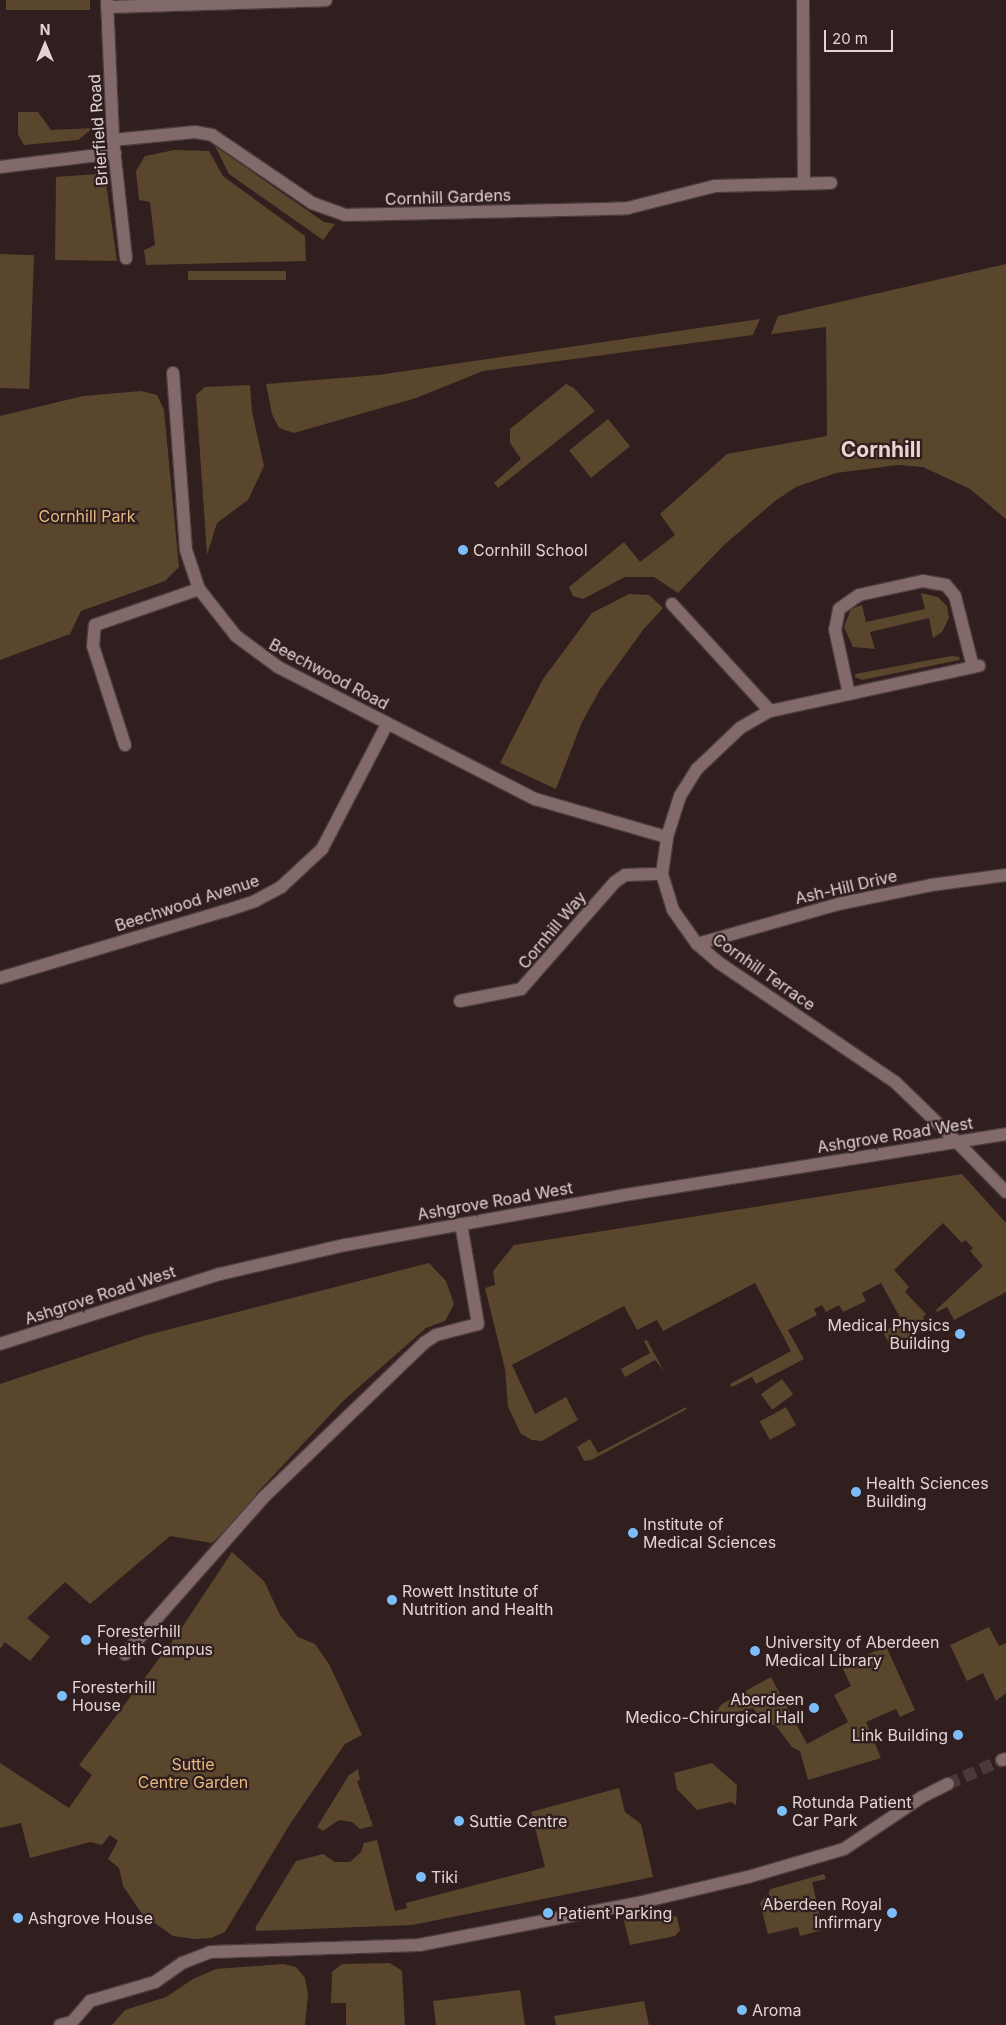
<!DOCTYPE html>
<html>
<head>
<meta charset="utf-8">
<style>
	body { margin:0 }
	#map { position:relative; width:1006px; height:2025px; overflow:hidden; background:#311e1e; font-family:Inter,sans-serif }
	div>[style] { position:absolute }
	[style*='--x'] { left:calc(var(--x)*1px); top:calc(var(--y)*1px); width:calc(var(--w)*1px); rotate:calc(var(--a)*1deg) }
	.green>* { inset:0; background:#59462d; transform-origin:0 0 }
	.minor-tunnel>* { height:12px; margin-top:-6px; transform-origin:0; background:repeating-linear-gradient(90deg,#4b3939 0 12px,transparent 0 18px) }
	.roads { filter:drop-shadow(1px 0 #4c3c3d) drop-shadow(-1px 0 #4c3c3d) drop-shadow(0 1px #4c3c3d) drop-shadow(0 -1px #4c3c3d) }
	.minor>* { height:12px; margin:-6px; padding:0 6px; transform-origin:6px; border-radius:6px; background:#826a6a }
	.tertiary>* { height:12px; margin:-6px; padding:0 6px; transform-origin:6px; border-radius:6px; background:#826a6a }
	.dots>* { width:14px; height:14px; translate:-50% -50%; box-sizing:border-box; border:2px solid #311e1e; border-radius:50% }
	span { translate:-50% -50%; white-space:nowrap; text-align:center; line-height:1.15; -webkit-text-stroke:4.5px #311e1e; paint-order:stroke }
	.street-label { font-size:16px; color:#e1d4d3 }
	.park-label { font-size:16px; color:#e5b97f }
	.poi-label { font-size:16px; color:#e1d4d3 }
	.left { translate:0 -50%; text-align:left }
	.right { translate:-100% -50%; text-align:right }
	.district-label { font-size:21px; color:#edd2d1; font-weight:700 }
	.north { position:absolute; left:20px; top:20px; width:50px; height:50px; -webkit-text-stroke:4px #311e1e; paint-order:stroke; rotate:0deg; font-size:14px; font-weight:700; line-height:20px; text-align:center; color:#e1d4d3 }
	.north::after { content:''; display:block; margin:auto; width:18px; height:22px; background:#e1d4d3; clip-path:polygon(50% 0,100% 100%,50% 72%,0 100%) }
	.scale { position:absolute; left:824px; top:30px; width:69px; height:22px; box-sizing:border-box; border:2px solid #e1d4d3; border-top:0; padding-left:6px; font-size:15px; line-height:18px; white-space:nowrap; color:#e1d4d3; -webkit-text-stroke:4px #311e1e; paint-order:stroke }
</style>
</head>
<body>
<div id="map">
	<div class="green">
		<i style="left:6px;top:0;width:84px;height:10px"></i>
		<i style="clip-path:polygon(18px 112px,38px 112px,51px 130px,93px 128px,78px 140px,24px 145px,18px 134px)"></i>
		<i style="clip-path:polygon(215px 146px,324px 222px,335px 224px,323px 240px,229px 174px)"></i>
		<i style="clip-path:polygon(174px 150px,209px 151px,223px 176px,305px 236px,306px 261px,146px 265px,144px 250px,155px 245px,150px 202px,139px 200px,136px 171px,145px 156px)"></i>
		<i style="clip-path:polygon(97px 174px,106px 183px,117px 261px,55px 260px,56px 177px)"></i>
		<i style="left:0;top:254px;width:34px;height:134px;rotate:2deg"></i>
		<i style="clip-path:polygon(1006px 264px,1006px 519px,970px 489px,923px 467px,898px 465px,836px 473px,796px 487px,775px 501px,724px 545px,678px 593px,654px 577px,625px 577px,583px 599px,573px 596px,569px 587px,624px 542px,640px 562px,675px 535px,660px 514px,727px 454px,827px 436px,826px 327px,771px 334px,778px 316px)"></i>
		<i style="left:286px;top:271px;width:9px;height:98px;rotate:90deg"></i>
		<i style="clip-path:polygon(760px 319px,753px 335px,483px 371px,416px 398px,294px 433px,279px 428px,272px 414px,266px 384px,378px 375px)"></i>
		<i style="clip-path:polygon(566px 384px,574px 388px,595px 411px,498px 488px,494px 483px,521px 459px,510px 443px,510px 429px)"></i>
		<i style="clip-path:polygon(250px 385px,252px 411px,264px 466px,248px 500px,217px 523px,207px 555px,196px 395px,205px 387px)"></i>
		<i style="clip-path:polygon(141px 391px,157px 395px,164px 410px,179px 567px,165px 581px,81px 611px,70px 634px,0 660px,0 416px,83px 396px)"></i>
		<i style="left:608px;top:419px;width:35px;height:50px;rotate:51deg"></i>
		<i style="clip-path:polygon(921px 593px,938px 597px,947px 606px,949px 618px,942px 632px,933px 638px,929px 618px,870px 632px,875px 649px,853px 647px,844px 627px,851px 609px,862px 605px,866px 622px,925px 609px)"></i>
		<i style="clip-path:polygon(629px 594px,649px 595px,663px 608px,643px 630px,601px 688px,582px 722px,556px 789px,500px 763px,543px 679px,592px 613px)"></i>
		<i style="clip-path:polygon(951px 656px,960px 657px,959px 660px,862px 680px,855px 677px,855px 674px)"></i>
		<i style="clip-path:polygon(962px 1174px,1006px 1223px,1006px 1292px,954px 1320px,947px 1307px,937px 1312px,936px 1310px,983px 1266px,970px 1251px,973px 1248px,965px 1240px,962px 1243px,943px 1223px,894px 1270px,909px 1287px,905px 1292px,926px 1314px,923px 1317px,928px 1327px,891px 1347px,883px 1332px,902px 1321px,881px 1283px,862px 1293px,866px 1301px,843px 1312px,839px 1305px,826px 1312px,822px 1305px,814px 1309px,817px 1315px,788px 1330px,804px 1359px,756px 1384px,752px 1377px,732px 1387px,730px 1384px,791px 1351px,755px 1283px,663px 1331px,657px 1320px,637px 1330px,624px 1306px,512px 1365px,535px 1414px,566px 1397px,578px 1420px,542px 1441px,532px 1440px,521px 1434px,508px 1407px,505px 1369px,485px 1288px,495px 1285px,493px 1271px,514px 1245px)"></i>
		<i style="clip-path:polygon(429px 1263px,446px 1281px,454px 1304px,445px 1321px,426px 1328px,343px 1401px,256px 1494px,251px 1506px,212px 1543px,170px 1536px,90px 1604px,65px 1582px,27px 1618px,50px 1637px,30px 1661px,5px 1642px,0 1649px,0 1384px,147px 1335px)"></i>
		<i style="clip-path:polygon(647px 1340px,664px 1371px,655px 1360px,625px 1377px,621px 1369px,650px 1353px,644px 1341px)"></i>
		<i style="left:782px;top:1379px;width:19px;height:26px;rotate:54deg"></i>
		<i style="clip-path:polygon(686px 1407px,687px 1409px,591px 1460px,584px 1461px,577px 1447px,590px 1439px,598px 1453px)"></i>
		<i style="left:786px;top:1407px;width:21px;height:30px;rotate:61deg"></i>
		<i style="clip-path:polygon(232px 1552px,264px 1581px,280px 1615px,298px 1637px,315px 1644px,329px 1664px,362px 1735px,345px 1744px,290px 1824px,225px 1932px,211px 1938px,194px 1939px,173px 1936px,142px 1914px,123px 1886px,119px 1868px,108px 1859px,118px 1841px,110px 1835px,102px 1845px,90px 1842px,30px 1858px,21px 1823px,0 1828px,0 1763px,69px 1808px,92px 1775px,79px 1765px,177px 1635px)"></i>
		<i style="clip-path:polygon(989px 1627px,999px 1646px,1006px 1643px,1006px 1693px,996px 1701px,983px 1673px,967px 1681px,950px 1645px)"></i>
		<i style="clip-path:polygon(886px 1646px,915px 1710px,900px 1717px,896px 1709px,866px 1722px,881px 1758px,808px 1780px,800px 1751px,792px 1747px,776px 1726px,764px 1722px,753px 1708px,730px 1714px,730px 1719px,722px 1721px,714px 1714px,722px 1704px,771px 1677px,807px 1744px,848px 1722px,834px 1695px,851px 1686px,842px 1667px)"></i>
		<i style="clip-path:polygon(712px 1763px,737px 1785px,736px 1805px,731px 1802px,697px 1810px,677px 1789px,674px 1773px)"></i>
		<i style="clip-path:polygon(358px 1769px,360px 1780px,357px 1781px,373px 1826px,360px 1829px,352px 1822px,339px 1820px,323px 1831px,317px 1827px,349px 1775px)"></i>
		<i style="clip-path:polygon(619px 1788px,625px 1812px,641px 1824px,653px 1877px,412px 1925px,257px 1931px,255px 1928px,296px 1861px,323px 1854px,335px 1862px,350px 1862px,361px 1852px,364px 1843px,377px 1840px,395px 1911px,407px 1908px,406px 1903px,545px 1867px,531px 1812px)"></i>
		<i style="clip-path:polygon(824px 1874px,826px 1879px,812px 1882px,823px 1930px,800px 1936px,798px 1927px,768px 1934px,760px 1903px,771px 1889px)"></i>
		<i style="clip-path:polygon(656px 1909px,677px 1917px,680px 1930px,675px 1936px,630px 1945px,623px 1917px)"></i>
		<i style="clip-path:polygon(390px 1963px,402px 1971px,405px 2025px,346px 2025px,346px 2003px,331px 2003px,332px 1972px,342px 1964px)"></i>
		<i style="clip-path:polygon(283px 1964px,296px 1967px,305px 1978px,308px 1994px,305px 2025px,112px 2025px,125px 2010px,166px 1997px,193px 1979px,216px 1969px)"></i>
		<i style="clip-path:polygon(520px 1990px,525px 2025px,436px 2025px,433px 2001px)"></i>
		<i style="clip-path:polygon(644px 2001px,649px 2025px,556px 2025px,554px 2016px)"></i>
	</div>
	<div class="minor-tunnel">
		<i style="--x:948;--y:1784;--w:59;--a:-24"></i>
	</div>
	<div class="roads">
		<div class="minor">
			<i style="--x:107;--y:0;--w:140;--a:87.5"></i>
			<i style="--x:113;--y:140;--w:119;--a:83.7"></i>
			<i style="--x:803;--y:0;--w:183;--a:89.7"></i>
			<i style="--x:107;--y:7;--w:219;--a:-1.8"></i>
			<i style="--x:113;--y:140;--w:82;--a:-5.6"></i>
			<i style="--x:195;--y:132;--w:17;--a:10"></i>
			<i style="--x:212;--y:135;--w:121;--a:34.2"></i>
			<i style="--x:312;--y:203;--w:35;--a:20"></i>
			<i style="--x:345;--y:215;--w:260;--a:-1.3"></i>
			<i style="--x:605;--y:209;--w:23;--a:-2"></i>
			<i style="--x:628;--y:208;--w:90;--a:-14.2"></i>
			<i style="--x:715;--y:186;--w:116;--a:-1.5"></i>
			<i style="--x:0;--y:167;--w:116;--a:-6.9"></i>
			<i style="--x:173;--y:373;--w:177;--a:85.8"></i>
			<i style="--x:186;--y:550;--w:41;--a:71.6"></i>
			<i style="--x:199;--y:589;--w:60;--a:51.8"></i>
			<i style="--x:236;--y:636;--w:52;--a:36.4"></i>
			<i style="--x:278;--y:667;--w:289;--a:27.2"></i>
			<i style="--x:535;--y:799;--w:137;--a:16.1"></i>
			<i style="--x:672;--y:604;--w:145;--a:47.5"></i>
			<i style="--x:849;--y:694;--w:66;--a:-102.3"></i>
			<i style="--x:835;--y:630;--w:21;--a:-79"></i>
			<i style="--x:839;--y:609;--w:24;--a:-35"></i>
			<i style="--x:859;--y:595;--w:66;--a:-12.3"></i>
			<i style="--x:923;--y:581;--w:23;--a:10"></i>
			<i style="--x:946;--y:585;--w:14;--a:51"></i>
			<i style="--x:955;--y:596;--w:73;--a:75.8"></i>
			<i style="--x:125;--y:745;--w:104;--a:-107.9"></i>
			<i style="--x:93;--y:646;--w:21;--a:-85"></i>
			<i style="--x:95;--y:625;--w:110;--a:-19.1"></i>
			<i style="--x:697;--y:944;--w:147;--a:-15.8"></i>
			<i style="--x:838;--y:904;--w:95;--a:-11.5"></i>
			<i style="--x:931;--y:885;--w:76;--a:-7.6"></i>
			<i style="--x:0;--y:978;--w:235;--a:-16.6"></i>
			<i style="--x:225;--y:911;--w:32;--a:-18"></i>
			<i style="--x:255;--y:901;--w:30;--a:-28"></i>
			<i style="--x:281;--y:887;--w:56;--a:-42.8"></i>
			<i style="--x:322;--y:849;--w:141;--a:-62.5"></i>
			<i style="--x:460;--y:1001;--w:62;--a:-11.1"></i>
			<i style="--x:521;--y:989;--w:142;--a:-48.7"></i>
			<i style="--x:615;--y:882;--w:12;--a:-35"></i>
			<i style="--x:625;--y:875;--w:37;--a:-2"></i>
			<i style="--x:957;--y:1142;--w:86;--a:-135.9"></i>
			<i style="--x:895;--y:1082;--w:214;--a:-145.9"></i>
			<i style="--x:718;--y:962;--w:28;--a:-139"></i>
			<i style="--x:697;--y:944;--w:42;--a:-125.2"></i>
			<i style="--x:673;--y:910;--w:38;--a:-107"></i>
			<i style="--x:662;--y:874;--w:37;--a:-82"></i>
			<i style="--x:667;--y:837;--w:43;--a:-72.4"></i>
			<i style="--x:680;--y:796;--w:32;--a:-58"></i>
			<i style="--x:697;--y:769;--w:59;--a:-43.6"></i>
			<i style="--x:740;--y:728;--w:34;--a:-30"></i>
			<i style="--x:770;--y:711;--w:214;--a:-12.2"></i>
			<i style="--x:125;--y:1654;--w:210;--a:-48.5"></i>
			<i style="--x:264;--y:1497;--w:222;--a:-43.9"></i>
			<i style="--x:424;--y:1343;--w:14;--a:-34"></i>
			<i style="--x:436;--y:1335;--w:43;--a:-14.7"></i>
			<i style="--x:478;--y:1324;--w:101;--a:-99.6"></i>
			<i style="--x:1002;--y:1760;--w:4;--a:-14"></i>
			<i style="--x:60;--y:2025;--w:12;--a:-14"></i>
			<i style="--x:72;--y:2022;--w:28;--a:-49"></i>
			<i style="--x:90;--y:2001;--w:68;--a:-16.3"></i>
			<i style="--x:155;--y:1982;--w:33;--a:-35"></i>
			<i style="--x:182;--y:1963;--w:30;--a:-21"></i>
			<i style="--x:210;--y:1952;--w:209;--a:-1.9"></i>
			<i style="--x:419;--y:1945;--w:227;--a:-10.9"></i>
			<i style="--x:642;--y:1902;--w:109;--a:-13.3"></i>
			<i style="--x:748;--y:1877;--w:100;--a:-16.3"></i>
			<i style="--x:844;--y:1849;--w:94;--a:-33.7"></i>
			<i style="--x:922;--y:1797;--w:29;--a:-27"></i>
		</div>
		<div class="tertiary">
			<i style="--x:957;--y:1142;--w:70;--a:45.6"></i>
			<i style="--x:0;--y:1344;--w:231;--a:-17.7"></i>
			<i style="--x:220;--y:1274;--w:128;--a:-13.1"></i>
			<i style="--x:345;--y:1245;--w:278;--a:-10.1"></i>
			<i style="--x:619;--y:1196;--w:392;--a:-9.1"></i>
		</div>
	</div>
	<div class="dots">
		<i style="left:463px;top:550px;background:#7cbef9"></i>
		<i style="left:960px;top:1334px;background:#7cbef9"></i>
		<i style="left:856px;top:1492px;background:#7cbef9"></i>
		<i style="left:633px;top:1533px;background:#7cbef9"></i>
		<i style="left:392px;top:1600px;background:#7cbef9"></i>
		<i style="left:86px;top:1640px;background:#7cbef9"></i>
		<i style="left:755px;top:1651px;background:#7cbef9"></i>
		<i style="left:62px;top:1696px;background:#7cbef9"></i>
		<i style="left:814px;top:1708px;background:#7cbef9"></i>
		<i style="left:958px;top:1735px;background:#7cbef9"></i>
		<i style="left:782px;top:1811px;background:#7cbef9"></i>
		<i style="left:459px;top:1821px;background:#7cbef9"></i>
		<i style="left:421px;top:1877px;background:#7cbef9"></i>
		<i style="left:548px;top:1913px;background:#7cbef9"></i>
		<i style="left:892px;top:1913px;background:#7cbef9"></i>
		<i style="left:18px;top:1918px;background:#7cbef9"></i>
		<i style="left:742px;top:2010px;background:#7cbef9"></i>
	</div>
	<div class="street-label">
		<span style="left:98px;top:130px;rotate:-94deg">Brierfield Road</span>
		<span style="left:448px;top:197px;rotate:-2deg">Cornhill Gardens</span>
		<span style="left:329px;top:674px;rotate:28deg">Beechwood Road</span>
		<span style="left:846px;top:887px;rotate:-13deg">Ash-Hill Drive</span>
		<span style="left:187px;top:903px;rotate:-18deg">Beechwood Avenue</span>
		<span style="left:552px;top:930px;rotate:-50deg">Cornhill Way</span>
		<span style="left:764px;top:972px;rotate:35deg">Cornhill Terrace</span>
		<span style="left:895px;top:1135px;rotate:-9deg">Ashgrove Road West</span>
		<span style="left:495px;top:1201px;rotate:-10deg">Ashgrove Road West</span>
		<span style="left:100px;top:1295px;rotate:-18deg">Ashgrove Road West</span>
	</div>
	<div class="park-label">
		<span style="left:87px;top:516px">Cornhill Park</span>
		<span style="left:193px;top:1773px">Suttie<br>Centre Garden</span>
	</div>
	<div class="poi-label">
		<span class="left" style="left:473px;top:550px">Cornhill School</span>
		<span class="right" style="left:950px;top:1334px">Medical Physics<br>Building</span>
		<span class="left" style="left:866px;top:1492px">Health Sciences<br>Building</span>
		<span class="left" style="left:643px;top:1533px">Institute of<br>Medical Sciences</span>
		<span class="left" style="left:402px;top:1600px">Rowett Institute of<br>Nutrition and Health</span>
		<span class="left" style="left:97px;top:1640px">Foresterhill<br>Health Campus</span>
		<span class="left" style="left:765px;top:1651px">University of Aberdeen<br>Medical Library</span>
		<span class="left" style="left:72px;top:1696px">Foresterhill<br>House</span>
		<span class="right" style="left:804px;top:1708px">Aberdeen<br>Medico-Chirurgical Hall</span>
		<span class="right" style="left:948px;top:1735px">Link Building</span>
		<span class="left" style="left:792px;top:1811px">Rotunda Patient<br>Car Park</span>
		<span class="left" style="left:469px;top:1821px">Suttie Centre</span>
		<span class="left" style="left:431px;top:1877px">Tiki</span>
		<span class="right" style="left:882px;top:1913px">Aberdeen Royal<br>Infirmary</span>
		<span class="left" style="left:558px;top:1913px">Patient Parking</span>
		<span class="left" style="left:28px;top:1918px">Ashgrove House</span>
		<span class="left" style="left:752px;top:2010px">Aroma</span>
	</div>
	<div class="district-label">
		<span style="left:881px;top:450px">Cornhill</span>
	</div>
	<div class="north">N</div>
	<div class="scale">20 m</div>
</div>
</body>
</html>
